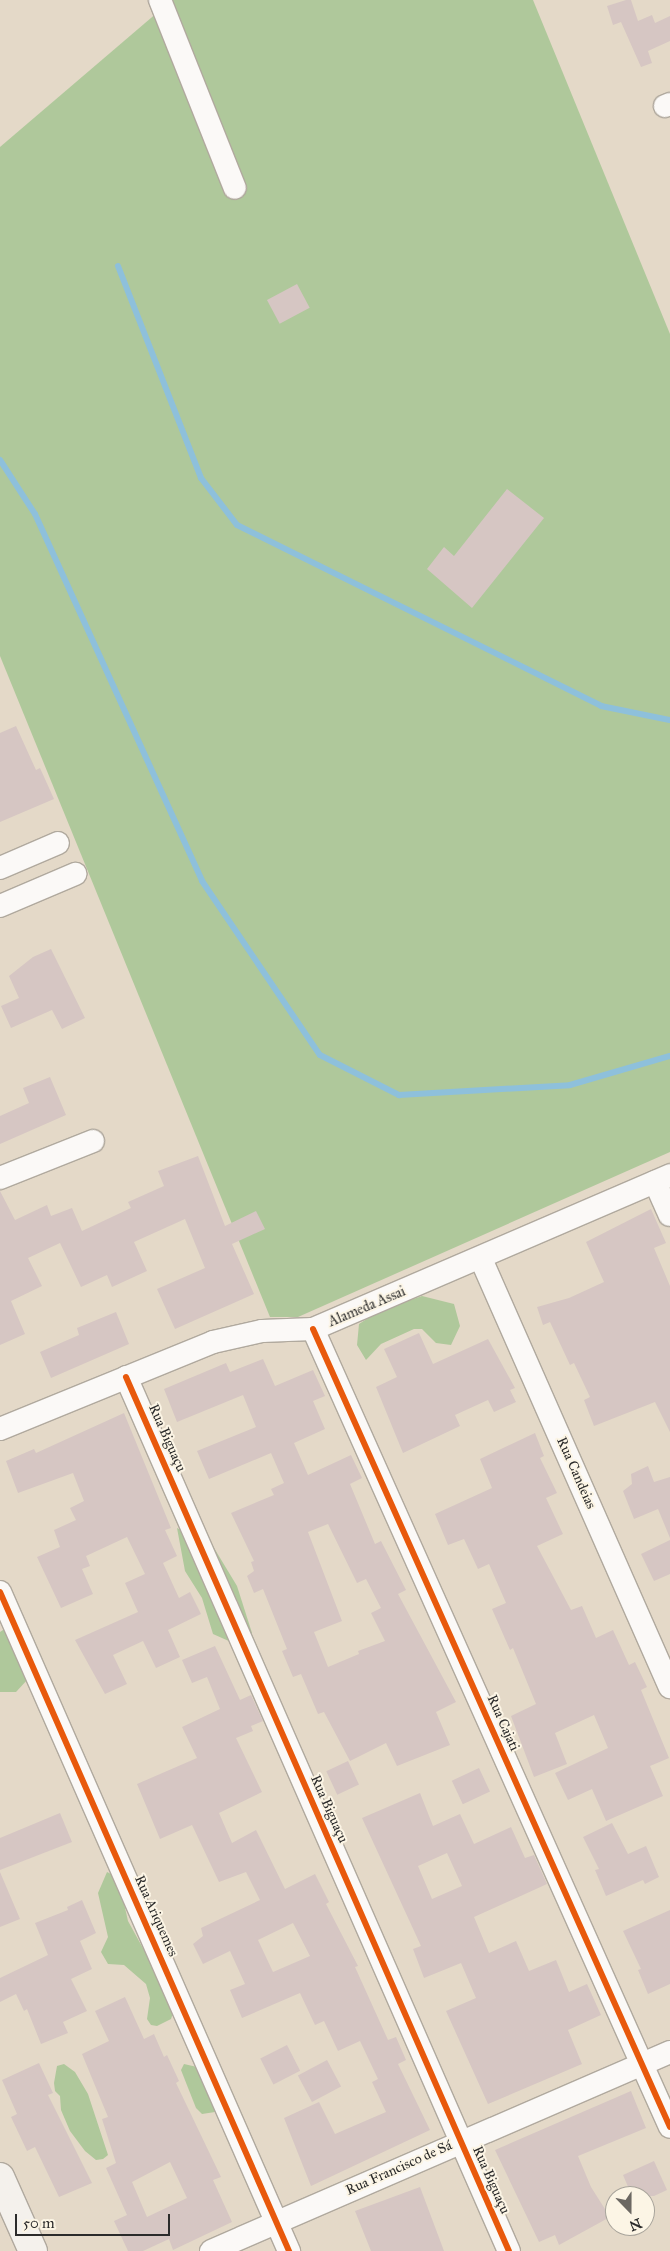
<!DOCTYPE html>
<html>
<head>
<meta charset="utf-8">
<style>
	body { margin:0 }
	#map { position:relative; width:670px; height:2251px; overflow:hidden; background:#e4d9c8; font-family:"IM FELL Great Primer",serif }
	div>[style] { position:absolute }
	[style*='--x'] { left:calc(var(--x)*1px); top:calc(var(--y)*1px); width:calc(var(--w)*1px); rotate:calc(var(--a)*1deg) }
	.forest>* { inset:0; background:#afc89b }
	.stream>* { height:6px; margin:-3px; padding:0 3px; transform-origin:3px; border-radius:3px; background:#8ec0db }
	.building>* { inset:0; background:#d6c6c3; transform-origin:0 0 }
	.roads { filter:drop-shadow(1px 0 #b0a99e) drop-shadow(-1px 0 #b0a99e) drop-shadow(0 1px #b0a99e) drop-shadow(0 -1px #b0a99e) }
	.minor>* { height:22px; margin:-11px; padding:0 11px; transform-origin:11px; border-radius:11px; background:#fbf9f7 }
	.secondary>* { height:28px; margin:-14px; padding:0 14px; transform-origin:14px; border-radius:14px; background:#f4f1ec }
	.cycleway>* { height:6px; margin:-3px; padding:0 3px; transform-origin:3px; border-radius:3px; background:#e8590c }
	span { translate:-50% -50%; white-space:nowrap; text-align:center; line-height:1.15; -webkit-text-stroke:4px #fcf5e5; paint-order:stroke }
	.street-label { font-size:14px; color:#2b2b2b }
	.north { position:absolute; left:605px; top:2186px; width:50px; height:50px; box-sizing:border-box; background:#fcf5e5; border:1px solid #a8a49b; border-radius:50%; rotate:158deg; font-size:14px; font-weight:700; line-height:20px; text-align:center; color:#2b2b2b }
	.north::after { content:''; display:block; margin:auto; width:18px; height:22px; background:#6c6862; clip-path:polygon(50% 0,100% 100%,50% 72%,0 100%) }
	.scale { position:absolute; left:15px; top:2214px; width:155px; height:22px; box-sizing:border-box; border:2px solid #2b2b2b; border-top:0; padding-left:6px; font-size:15px; line-height:18px; white-space:nowrap; color:#2b2b2b; -webkit-text-stroke:4px #fcf5e5; paint-order:stroke }
</style>
</head>
<body>
<div id="map">
	<div class="forest">
		<i style="clip-path:polygon(172px 0,533px 0,670px 334px,670px 1152px,298px 1317px,270px 1317px,0 656px,0 147px)"></i>
		<i style="clip-path:polygon(422px 1296px,454px 1304px,460px 1326px,451px 1345px,436px 1343px,422px 1329px,414px 1329px,381px 1344px,366px 1360px,357px 1345px,359px 1324px,379px 1311px)"></i>
		<i style="clip-path:polygon(177px 1528px,183px 1531px,231px 1642px,213px 1634px,202px 1598px,185px 1571px)"></i>
		<i style="clip-path:polygon(205px 1533px,237px 1586px,252px 1633px,241px 1634px)"></i>
		<i style="clip-path:polygon(6px 1628px,28px 1679px,16px 1692px,0 1692px,0 1632px)"></i>
		<i style="clip-path:polygon(107px 1872px,115px 1876px,121px 1890px,128px 1921px,156px 1972px,173px 2013px,171px 2019px,157px 2026px,151px 2025px,147px 2019px,150px 1998px,146px 1984px,124px 1965px,108px 1964px,101px 1952px,108px 1937px,98px 1893px)"></i>
		<i style="clip-path:polygon(64px 2064px,75px 2072px,88px 2094px,108px 2155px,103px 2159px,96px 2160px,85px 2151px,70px 2131px,61px 2110px,60px 2096px,55px 2091px,54px 2083px,57px 2066px)"></i>
		<i style="clip-path:polygon(184px 2064px,197px 2067px,215px 2112px,202px 2114px,196px 2108px,181px 2070px)"></i>
	</div>
	<div class="stream">
		<i style="--x:118;--y:266;--w:228;--a:68.6"></i>
		<i style="--x:201;--y:478;--w:59;--a:52.5"></i>
		<i style="--x:237;--y:525;--w:407;--a:26.4"></i>
		<i style="--x:601;--y:706;--w:70;--a:11.5"></i>
		<i style="--x:0;--y:460;--w:64;--a:57.1"></i>
		<i style="--x:35;--y:514;--w:403;--a:65.5"></i>
		<i style="--x:202;--y:881;--w:210;--a:55.9"></i>
		<i style="--x:320;--y:1055;--w:89;--a:26.9"></i>
		<i style="--x:399;--y:1095;--w:171;--a:-3.3"></i>
		<i style="--x:570;--y:1085;--w:104;--a:-16.2"></i>
	</div>
	<div class="building">
		<i style="clip-path:polygon(626px 0,631px 0,638px 21px,652px 15px,655px 23px,670px 16px,670px 41px,648px 51px,652px 63px,641px 67px,621px 22px,613px 25px,607px 6px)"></i>
		<i style="left:297px;top:284px;width:27px;height:34px;rotate:62deg"></i>
		<i style="clip-path:polygon(507px 489px,544px 518px,472px 608px,427px 569px,444px 547px,454px 556px)"></i>
		<i style="clip-path:polygon(16px 726px,36px 770px,40px 768px,54px 799px,0 822px,0 733px)"></i>
		<i style="clip-path:polygon(51px 949px,85px 1018px,62px 1029px,52px 1010px,11px 1028px,1px 1006px,19px 998px,9px 976px,33px 957px)"></i>
		<i style="clip-path:polygon(50px 1077px,66px 1115px,0 1144px,0 1116px,29px 1103px,23px 1088px)"></i>
		<i style="clip-path:polygon(198px 1156px,225px 1226px,256px 1211px,265px 1229px,232px 1244px,254px 1294px,175px 1329px,157px 1289px,205px 1268px,185px 1219px,134px 1242px,147px 1271px,112px 1287px,107px 1275px,81px 1287px,60px 1243px,28px 1258px,42px 1286px,11px 1301px,25px 1334px,0 1345px,0 1191px,15px 1220px,47px 1205px,51px 1216px,72px 1208px,82px 1231px,131px 1208px,128px 1202px,164px 1186px,158px 1171px)"></i>
		<i style="clip-path:polygon(651px 1209px,666px 1243px,654px 1248px,670px 1286px,670px 1432px,655px 1402px,594px 1426px,584px 1400px,590px 1397px,574px 1363px,570px 1365px,550px 1322px,543px 1325px,537px 1307px,569px 1298px,604px 1282px,586px 1242px)"></i>
		<i style="clip-path:polygon(116px 1312px,129px 1344px,51px 1378px,40px 1352px,79px 1335px,77px 1328px)"></i>
		<i style="clip-path:polygon(419px 1333px,433px 1364px,488px 1339px,515px 1388px,510px 1390px,516px 1402px,494px 1412px,488px 1400px,455px 1415px,460px 1426px,403px 1453px,376px 1387px,397px 1377px,384px 1349px)"></i>
		<i style="clip-path:polygon(evenodd,263px 1359px,275px 1386px,313px 1370px,325px 1396px,313px 1401px,325px 1429px,294px 1443px,308px 1475px,351px 1455px,362px 1478px,350px 1484px,375px 1544px,381px 1541px,406px 1590px,398px 1594px,456px 1702px,436px 1712px,450px 1745px,397px 1766px,386px 1743px,350px 1761px,324px 1712px,318px 1714px,301px 1674px,293px 1677px,282px 1651px,287px 1649px,263px 1589px,254px 1593px,247px 1576px,254px 1571px,251px 1562px,254px 1561px,231px 1513px,274px 1495px,271px 1489px,284px 1483px,271px 1453px,209px 1479px,197px 1451px,256px 1427px,243px 1395px,177px 1422px,164px 1389px,226px 1363px,230px 1372px,263px 1359px,328px 1524px,357px 1583px,366px 1579px,381px 1608px,371px 1613px,385px 1641px,358px 1651px,359px 1654px,328px 1667px,314px 1632px,342px 1621px,308px 1532px,328px 1524px)"></i>
		<i style="clip-path:polygon(124px 1413px,171px 1528px,165px 1530px,177px 1556px,163px 1563px,179px 1598px,190px 1592px,201px 1614px,168px 1630px,180px 1657px,156px 1668px,143px 1641px,113px 1655px,127px 1684px,105px 1694px,75px 1640px,138px 1612px,125px 1583px,145px 1574px,127px 1537px,86px 1556px,90px 1566px,82px 1569px,93px 1594px,61px 1608px,37px 1557px,60px 1547px,54px 1530px,76px 1520px,70px 1508px,84px 1501px,73px 1473px,18px 1493px,6px 1461px,34px 1449px,36px 1453px)"></i>
		<i style="clip-path:polygon(535px 1433px,544px 1456px,540px 1458px,557px 1493px,546px 1498px,563px 1534px,537px 1546px,571px 1610px,582px 1606px,596px 1638px,613px 1630px,629px 1665px,635px 1662px,647px 1687px,641px 1690px,669px 1758px,650px 1766px,663px 1796px,606px 1821px,592px 1789px,568px 1800px,555px 1773px,608px 1748px,594px 1715px,555px 1733px,567px 1764px,534px 1777px,511px 1716px,536px 1704px,513px 1648px,510px 1650px,492px 1609px,506px 1603px,489px 1564px,478px 1569px,464px 1539px,448px 1545px,435px 1514px,492px 1488px,480px 1459px)"></i>
		<i style="clip-path:polygon(648px 1466px,654px 1482px,670px 1477px,670px 1538px,658px 1509px,634px 1519px,623px 1491px,632px 1484px,631px 1474px)"></i>
		<i style="clip-path:polygon(670px 1540px,670px 1574px,654px 1581px,641px 1554px)"></i>
		<i style="clip-path:polygon(evenodd,215px 1646px,240px 1700px,251px 1695px,263px 1721px,251px 1726px,253px 1731px,236px 1738px,262px 1792px,219px 1813px,232px 1843px,256px 1830px,285px 1889px,315px 1874px,329px 1902px,326px 1904px,358px 1966px,355px 1967px,388px 2040px,396px 2037px,406px 2060px,398px 2064px,430px 2130px,311px 2186px,284px 2118px,319px 2102px,335px 2134px,386px 2112px,372px 2082px,378px 2079px,360px 2041px,338px 2051px,324px 2021px,315px 2025px,300px 1993px,242px 2018px,230px 1990px,245px 1984px,230px 1951px,203px 1964px,193px 1944px,203px 1936px,201px 1928px,260px 1900px,246px 1872px,219px 1882px,192px 1825px,160px 1839px,137px 1784px,197px 1758px,182px 1727px,220px 1709px,207px 1677px,192px 1683px,182px 1660px,215px 1646px,293px 1923px,310px 1956px,273px 1972px,258px 1940px,293px 1923px)"></i>
		<i style="left:348px;top:1761px;width:26px;height:24px;rotate:65deg"></i>
		<i style="left:479px;top:1768px;width:26px;height:30px;rotate:65deg"></i>
		<i style="clip-path:polygon(evenodd,420px 1793px,433px 1826px,460px 1814px,474px 1844px,511px 1827px,525px 1858px,534px 1855px,547px 1884px,474px 1917px,489px 1953px,516px 1941px,529px 1971px,556px 1960px,569px 1992px,587px 1984px,601px 2015px,568px 2030px,582px 2064px,488px 2104px,446px 2011px,476px 1998px,461px 1963px,424px 1978px,413px 1949px,421px 1946px,362px 1818px,420px 1793px,447px 1853px,462px 1886px,432px 1899px,418px 1866px,447px 1853px)"></i>
		<i style="clip-path:polygon(60px 1813px,72px 1842px,0 1870px,0 1838px)"></i>
		<i style="clip-path:polygon(612px 1823px,628px 1854px,646px 1846px,659px 1877px,645px 1884px,643px 1880px,606px 1896px,595px 1870px,599px 1869px,583px 1837px)"></i>
		<i style="clip-path:polygon(0 1872px,20px 1919px,0 1927px)"></i>
		<i style="clip-path:polygon(82px 1900px,96px 1933px,80px 1941px,92px 1969px,71px 1979px,87px 2011px,63px 2022px,68px 2033px,41px 2044px,27px 2009px,24px 2011px,16px 1994px,0 2002px,0 1978px,48px 1955px,35px 1923px,68px 1910px,67px 1907px)"></i>
		<i style="clip-path:polygon(670px 1910px,670px 1984px,648px 1994px,638px 1970px,641px 1969px,623px 1931px)"></i>
		<i style="clip-path:polygon(evenodd,125px 1997px,144px 2039px,154px 2034px,164px 2057px,167px 2055px,179px 2081px,176px 2083px,221px 2177px,213px 2180px,232px 2222px,173px 2250px,169px 2239px,143px 2251px,128px 2251px,114px 2221px,127px 2215px,106px 2168px,116px 2163px,102px 2119px,108px 2117px,82px 2054px,109px 2041px,95px 2011px,125px 1997px,170px 2162px,187px 2198px,147px 2217px,132px 2182px,170px 2162px)"></i>
		<i style="left:287px;top:2045px;width:29px;height:30px;rotate:63deg"></i>
		<i style="left:327px;top:2060px;width:30px;height:33px;rotate:62deg"></i>
		<i style="clip-path:polygon(39px 2063px,53px 2093px,48px 2095px,92px 2183px,59px 2197px,35px 2147px,27px 2151px,11px 2117px,17px 2114px,2px 2080px)"></i>
		<i style="clip-path:polygon(631px 2091px,646px 2128px,578px 2156px,591px 2187px,610px 2217px,559px 2245px,555px 2235px,539px 2242px,495px 2150px)"></i>
		<i style="clip-path:polygon(654px 2161px,667px 2190px,654px 2196px,632px 2196px,623px 2175px)"></i>
		<i style="clip-path:polygon(420px 2187px,444px 2251px,371px 2251px,355px 2211px)"></i>
	</div>
	<div class="roads">
		<div class="minor">
			<i style="--x:160;--y:0;--w:202;--a:68.3"></i>
			<i style="--x:665;--y:106;--w:5;--a:-22"></i>
			<i style="--x:0;--y:868;--w:63;--a:-23.3"></i>
			<i style="--x:0;--y:906;--w:82;--a:-23.1"></i>
			<i style="--x:0;--y:1178;--w:100;--a:-21.7"></i>
			<i style="--x:655;--y:1182;--w:36;--a:66"></i>
			<i style="--x:481;--y:1259;--w:468;--a:66.2"></i>
			<i style="--x:313;--y:1329;--w:874;--a:65.9"></i>
			<i style="--x:126;--y:1377;--w:954;--a:66.34"></i>
			<i style="--x:0;--y:1429;--w:230;--a:-22.2"></i>
			<i style="--x:213;--y:1342;--w:50;--a:-12.7"></i>
			<i style="--x:262;--y:1331;--w:51;--a:-2.2"></i>
			<i style="--x:313;--y:1329;--w:389;--a:-23.3"></i>
			<i style="--x:0;--y:1592;--w:720;--a:66.32"></i>
			<i style="--x:211;--y:2251;--w:500;--a:-23.44"></i>
		</div>
		<div class="secondary">
			<i style="--x:0;--y:2177;--w:81;--a:66"></i>
		</div>
	</div>
	<div class="cycleway">
		<i style="--x:313;--y:1329;--w:874;--a:65.9"></i>
		<i style="--x:126;--y:1377;--w:954;--a:66.34"></i>
		<i style="--x:0;--y:1592;--w:720;--a:66.32"></i>
	</div>
	<div class="street-label">
		<span style="left:367px;top:1307px;rotate:-23deg">Alameda Assai</span>
		<span style="left:167px;top:1438px;rotate:66deg">Rua Biguaçu</span>
		<span style="left:576px;top:1473px;rotate:66deg">Rua Candeias</span>
		<span style="left:503px;top:1723px;rotate:66deg">Rua Cajati</span>
		<span style="left:329px;top:1809px;rotate:66deg">Rua Biguaçu</span>
		<span style="left:156px;top:1916px;rotate:66deg">Rua Ariquemes</span>
		<span style="left:399px;top:2168px;rotate:-24deg">Rua Francisco de Sá</span>
		<span style="left:491px;top:2180px;rotate:66deg">Rua Biguaçu</span>
	</div>
	<div class="north">N</div>
	<div class="scale">50 m</div>
</div>
</body>
</html>
